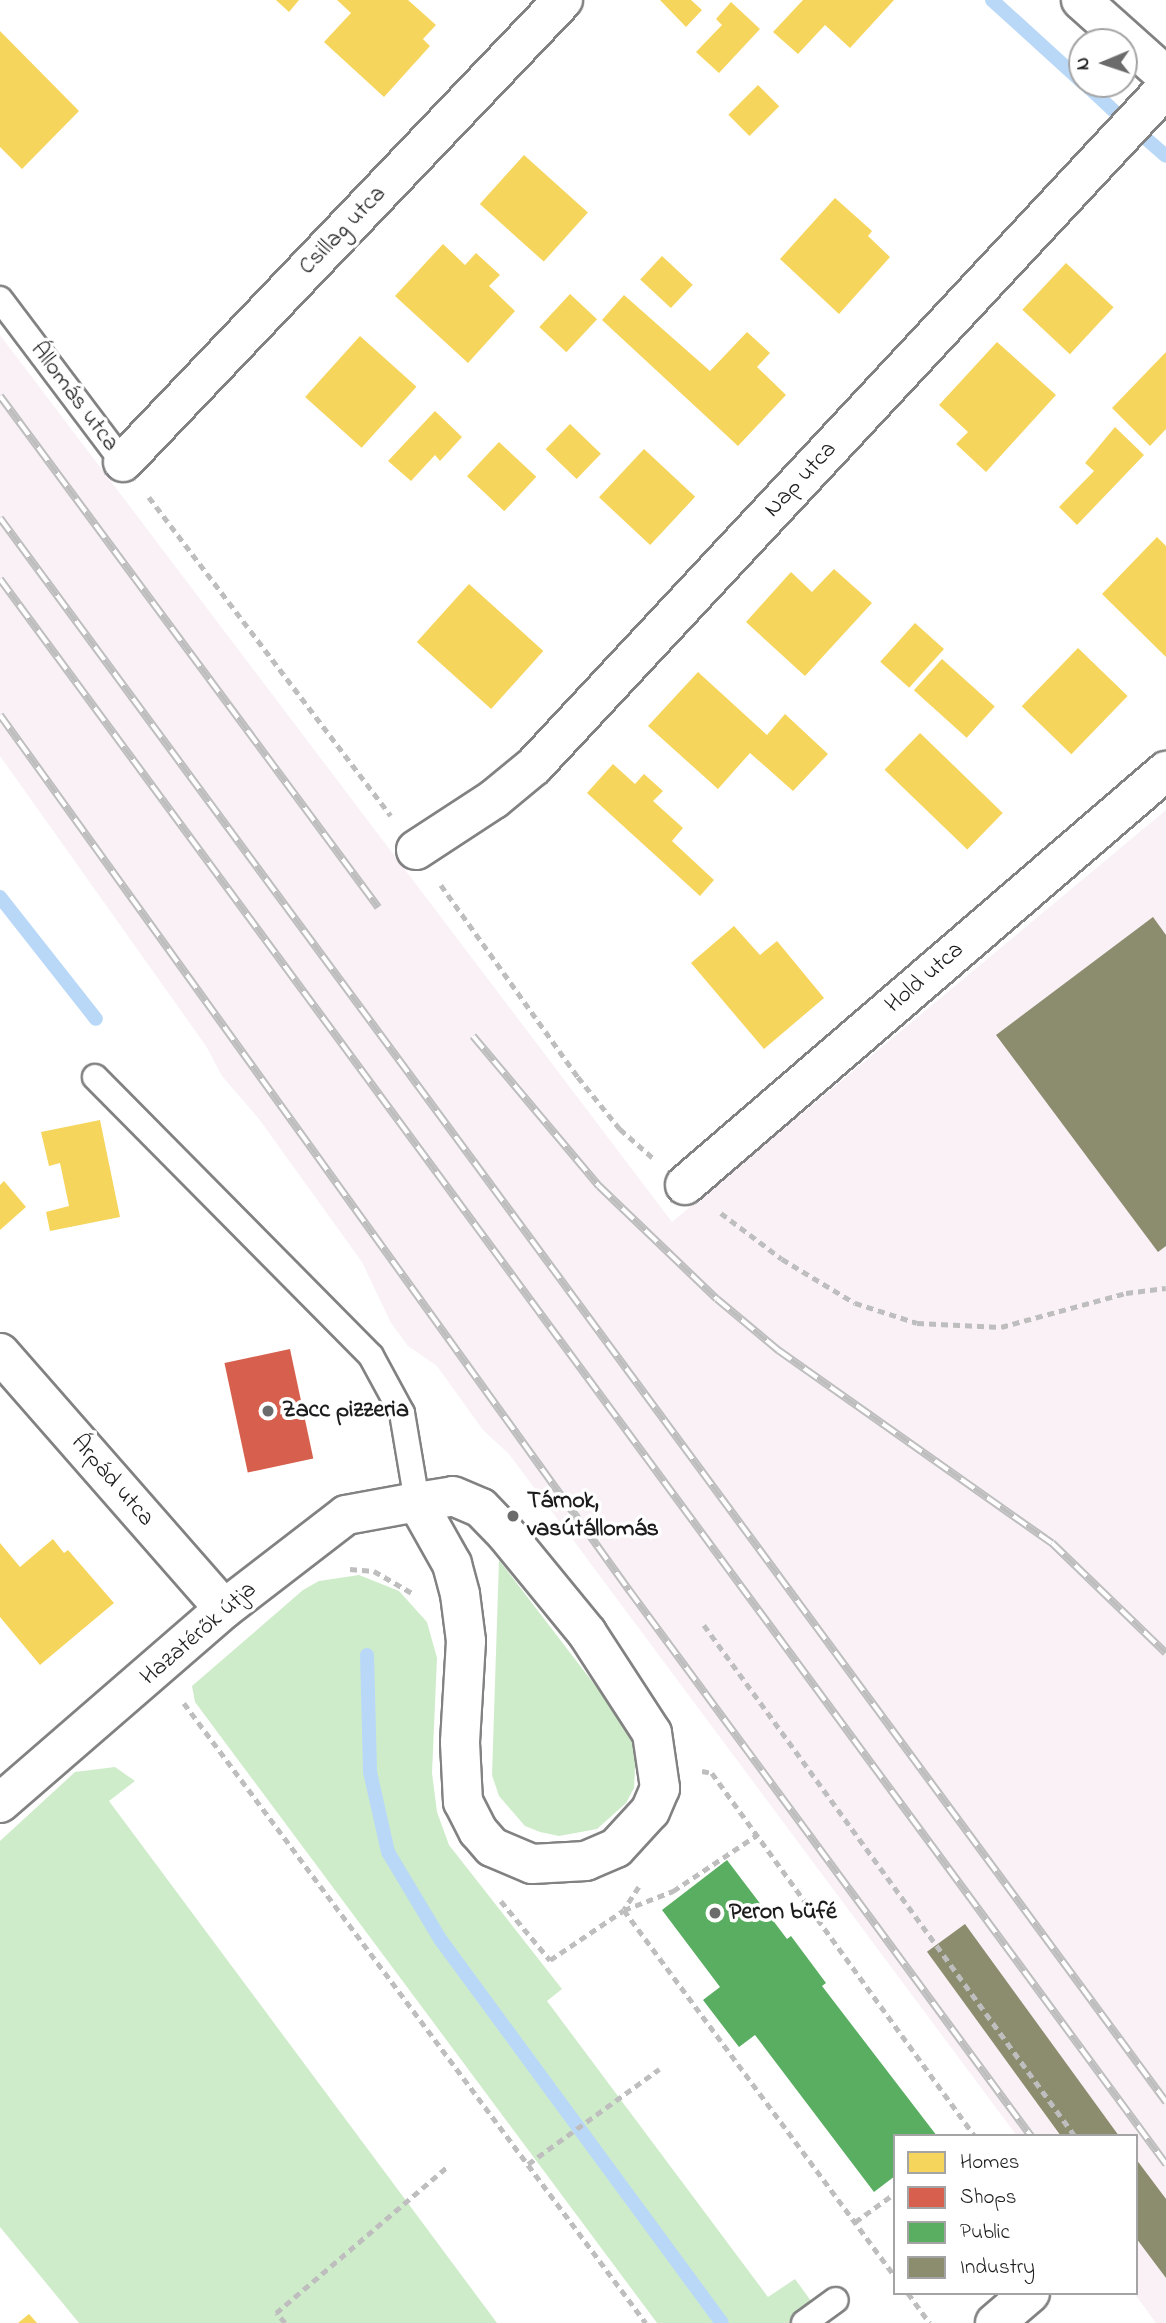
<!DOCTYPE html>
<html>
<head>
<meta charset="utf-8">
<style>
	body { margin:0 }
	#map { position:relative; width:1166px; height:2323px; overflow:hidden; background:#fff; font-family:"Indie Flower",sans-serif }
	div>[style] { position:absolute }
	[style*='--x'] { left:calc(var(--x)*1px); top:calc(var(--y)*1px); width:calc(var(--w)*1px); rotate:calc(var(--a)*1deg) }
	.built>* { inset:0; background:#f9f1f6 }
	.green>* { inset:0; background:#cfecca }
	.homes>* { inset:0; background:#f6d55c; transform-origin:0 0 }
	.shops>* { inset:0; background:#d6604d; transform-origin:0 0 }
	.public>* { inset:0; background:#5aae61 }
	.industry>* { inset:0; background:#8c8c6e; transform-origin:0 0 }
	.stream>* { height:14px; margin:-7px; padding:0 7px; transform-origin:7px; border-radius:7px; background:#b9d8f8 }
	.path>* { height:4.5px; margin-top:-2.25px; transform-origin:0; background:repeating-linear-gradient(90deg,#bebebe 0 7px,transparent 0 12px) }
	.roads { filter:drop-shadow(2px 0 #828282) drop-shadow(-2px 0 #828282) drop-shadow(0 2px #828282) drop-shadow(0 -2px #828282) }
	.lane>* { height:24px; margin:-12px; padding:0 12px; transform-origin:12px; border-radius:12px; background:#fff }
	.street>* { height:38px; margin:-19px; padding:0 19px; transform-origin:19px; border-radius:19px; background:#fff }
	.secondary>* { height:38px; margin:-19px; padding:0 19px; transform-origin:19px; border-radius:19px; background:#fff }
	.rail>* { height:8px; margin-top:-4px; transform-origin:0; background:repeating-linear-gradient(90deg,#fff 0 16px,#bebebe 0 32px); box-sizing:border-box; border-block:2px solid #bebebe }
	.dots>* { width:19px; height:19px; translate:-50% -50%; box-sizing:border-box; border:4px solid #fff; border-radius:50% }
	span { translate:-50% -50%; white-space:nowrap; text-align:center; line-height:1.15; -webkit-text-stroke:7px #fff; paint-order:stroke }
	.street-label { font-size:24px; color:#1c1c1c }
	.poi-label { font-size:24px; color:#1c1c1c; font-weight:700 }
	.left { translate:0 -50%; text-align:left }
	.legend { position:absolute; left:893px; top:2134px; width:245px; height:161px; box-sizing:border-box; background:#fff; border:2px solid #a4a4a4; margin:0; padding:9px 12px; list-style:none; font-size:21px; color:#1c1c1c }
	.legend li { display:flex; align-items:center; gap:14px; height:35px }
	.legend b { width:35px; border:2px solid #a4a4a4 }
	.north { position:absolute; left:1068px; top:28px; width:70px; height:70px; box-sizing:border-box; background:#fff; border:2px solid #a4a4a4; border-radius:50%; rotate:268deg; font-size:19px; font-weight:700; line-height:28px; text-align:center; color:#1c1c1c }
	.north::after { content:''; display:block; margin:auto; width:24px; height:32px; background:#6b6b6b; clip-path:polygon(50% 0,100% 100%,50% 72%,0 100%) }
</style>
</head>
<body>
<div id="map">
	<div class="built">
		<i style="clip-path:polygon(0 335px,672px 1222px,1166px 810px,1166px 2323px,1156px 2323px,1134px 2293px,1136px 2136px,1017px 2136px,509px 1454px,483px 1430px,437px 1366px,408px 1346px,391px 1323px,362px 1262px,259px 1119px,222px 1076px,206px 1046px,0 756px)"></i>
	</div>
	<div class="green">
		<i style="clip-path:polygon(499px 1560px,627px 1727px,636px 1748px,634px 1788px,626px 1803px,597px 1829px,559px 1836px,540px 1832px,525px 1826px,499px 1796px,492px 1775px)"></i>
		<i style="clip-path:polygon(359px 1575px,399px 1591px,427px 1622px,437px 1658px,432px 1773px,437px 1812px,449px 1845px,562px 1989px,547px 2001px,768px 2297px,795px 2279px,827px 2323px,657px 2323px,195px 1702px,192px 1686px,303px 1590px,319px 1581px)"></i>
		<i style="clip-path:polygon(115px 1767px,135px 1781px,109px 1801px,497px 2323px,79px 2323px,0 2227px,0 1841px,75px 1772px)"></i>
	</div>
	<div class="homes">
		<i style="clip-path:polygon(276px 0,299px 0,289px 12px)"></i>
		<i style="clip-path:polygon(337px 0,408px 0,436px 25px,423px 39px,430px 46px,384px 97px,324px 42px,351px 13px)"></i>
		<i style="clip-path:polygon(660px 0,691px 0,702px 10px,686px 27px)"></i>
		<i style="clip-path:polygon(803px 0,894px 0,850px 48px,825px 25px,798px 54px,773px 32px)"></i>
		<i style="clip-path:polygon(731px 2px,760px 29px,719px 73px,696px 52px,722px 25px,716px 19px)"></i>
		<i style="clip-path:polygon(0 31px,79px 111px,22px 169px,0 147px)"></i>
		<i style="left:758px;top:85px;width:30px;height:42px;rotate:45deg"></i>
		<i style="left:524px;top:155px;width:86px;height:66px;rotate:42deg"></i>
		<i style="clip-path:polygon(835px 198px,872px 231px,868px 236px,890px 257px,839px 314px,780px 259px)"></i>
		<i style="clip-path:polygon(443px 244px,465px 265px,476px 253px,500px 275px,489px 286px,515px 311px,468px 363px,395px 296px)"></i>
		<i style="left:662px;top:256px;width:42px;height:32px;rotate:43deg"></i>
		<i style="left:1066px;top:263px;width:65px;height:64px;rotate:43deg"></i>
		<i style="left:570px;top:294px;width:37px;height:45px;rotate:43deg"></i>
		<i style="clip-path:polygon(624px 295px,710px 371px,747px 332px,770px 353px,757px 367px,786px 395px,738px 446px,602px 320px)"></i>
		<i style="left:360px;top:336px;width:76px;height:82px;rotate:42deg"></i>
		<i style="clip-path:polygon(997px 342px,1056px 395px,986px 472px,956px 444px,968px 432px,939px 405px)"></i>
		<i style="clip-path:polygon(1166px 352px,1166px 429px,1150px 446px,1112px 408px)"></i>
		<i style="clip-path:polygon(435px 411px,462px 437px,440px 461px,435px 455px,411px 481px,388px 461px)"></i>
		<i style="left:570px;top:424px;width:43px;height:35px;rotate:44deg"></i>
		<i style="clip-path:polygon(1115px 427px,1144px 455px,1077px 525px,1059px 507px,1094px 471px,1085px 463px)"></i>
		<i style="left:499px;top:442px;width:51px;height:47px;rotate:43deg"></i>
		<i style="left:644px;top:449px;width:70px;height:66px;rotate:43deg"></i>
		<i style="clip-path:polygon(1157px 537px,1166px 546px,1166px 657px,1102px 594px)"></i>
		<i style="clip-path:polygon(834px 569px,872px 603px,805px 676px,746px 622px,791px 572px,812px 592px)"></i>
		<i style="left:469px;top:584px;width:100px;height:78px;rotate:42deg"></i>
		<i style="left:915px;top:623px;width:39px;height:52px;rotate:42deg"></i>
		<i style="left:1078px;top:648px;width:69px;height:81px;rotate:44deg"></i>
		<i style="left:942px;top:659px;width:71px;height:42px;rotate:42deg"></i>
		<i style="clip-path:polygon(698px 672px,767px 735px,785px 714px,828px 754px,793px 791px,750px 753px,718px 789px,648px 726px)"></i>
		<i style="left:920px;top:733px;width:115px;height:51px;rotate:44deg"></i>
		<i style="clip-path:polygon(613px 764px,635px 784px,644px 774px,663px 791px,653px 801px,683px 828px,672px 841px,714px 880px,700px 896px,587px 793px)"></i>
		<i style="clip-path:polygon(734px 926px,760px 955px,777px 941px,824px 998px,764px 1049px,691px 963px)"></i>
		<i style="clip-path:polygon(100px 1120px,120px 1217px,50px 1231px,46px 1212px,69px 1206px,60px 1163px,49px 1166px,41px 1132px)"></i>
		<i style="clip-path:polygon(4px 1181px,26px 1207px,0 1230px,0 1185px)"></i>
		<i style="clip-path:polygon(53px 1539px,64px 1553px,68px 1550px,114px 1603px,40px 1665px,0 1617px,0 1543px,20px 1567px)"></i>
		<i style="clip-path:polygon(29px 2314px,37px 2323px,18px 2323px)"></i>
	</div>
	<div class="shops">
		<i style="left:290px;top:1349px;width:112px;height:67px;rotate:78deg"></i>
	</div>
	<div class="public">
		<i style="clip-path:polygon(727px 1860px,787px 1939px,791px 1936px,826px 1983px,822px 1986px,937px 2136px,895px 2136px,895px 2176px,874px 2192px,755px 2035px,739px 2047px,703px 2000px,720px 1987px,662px 1910px)"></i>
	</div>
	<div class="industry">
		<i style="clip-path:polygon(1153px 917px,1166px 935px,1166px 1246px,1158px 1252px,996px 1035px)"></i>
		<i style="left:965px;top:1924px;width:262px;height:47px;rotate:54deg"></i>
		<i style="clip-path:polygon(1136px 2159px,1166px 2199px,1166px 2278px,1136px 2238px)"></i>
	</div>
	<div class="stream">
		<i style="--x:992;--y:0;--w:122;--a:42.3"></i>
		<i style="--x:1085;--y:84;--w:41;--a:43"></i>
		<i style="--x:1143;--y:136;--w:30;--a:41"></i>
		<i style="--x:0;--y:897;--w:155;--a:51.8"></i>
		<i style="--x:367;--y:1655;--w:117;--a:88.5"></i>
		<i style="--x:370;--y:1772;--w:82;--a:77.3"></i>
		<i style="--x:388;--y:1852;--w:101;--a:59.1"></i>
		<i style="--x:440;--y:1939;--w:476;--a:53.7"></i>
	</div>
	<div class="path">
		<i style="--x:149;--y:497;--w:400;--a:52.8"></i>
		<i style="--x:441;--y:885;--w:236;--a:54.5"></i>
		<i style="--x:578;--y:1077;--w:67;--a:51.1"></i>
		<i style="--x:620;--y:1129;--w:43;--a:41.2"></i>
		<i style="--x:721;--y:1213;--w:76;--a:37"></i>
		<i style="--x:782;--y:1259;--w:85;--a:31.1"></i>
		<i style="--x:855;--y:1303;--w:65;--a:17.9"></i>
		<i style="--x:917;--y:1323;--w:84;--a:2.7"></i>
		<i style="--x:1001;--y:1327;--w:130;--a:-15.2"></i>
		<i style="--x:1126;--y:1293;--w:40;--a:-7.1"></i>
		<i style="--x:350;--y:1569;--w:24;--a:5"></i>
		<i style="--x:374;--y:1571;--w:44;--a:30.1"></i>
		<i style="--x:704;--y:1625;--w:631;--a:54.02"></i>
		<i style="--x:184;--y:1703;--w:773;--a:53.31"></i>
		<i style="--x:702;--y:1771;--w:10;--a:11"></i>
		<i style="--x:712;--y:1773;--w:448;--a:54.1"></i>
		<i style="--x:639;--y:1887;--w:27;--a:123"></i>
		<i style="--x:624;--y:1910;--w:53;--a:-21.2"></i>
		<i style="--x:673;--y:1891;--w:101;--a:-33.7"></i>
		<i style="--x:501;--y:1901;--w:77;--a:50.3"></i>
		<i style="--x:550;--y:1960;--w:89;--a:-34"></i>
		<i style="--x:624;--y:1910;--w:455;--a:53.5"></i>
		<i style="--x:528;--y:2164;--w:162;--a:-35.9"></i>
		<i style="--x:855;--y:2222;--w:49;--a:-35.9"></i>
		<i style="--x:908;--y:2293;--w:37;--a:54"></i>
		<i style="--x:285;--y:2323;--w:13;--a:-132"></i>
		<i style="--x:276;--y:2313;--w:226;--a:-40.5"></i>
	</div>
	<div class="roads">
		<div class="lane">
			<i style="--x:0;--y:299;--w:204;--a:53"></i>
			<i style="--x:95;--y:1077;--w:392;--a:45.3"></i>
			<i style="--x:371;--y:1356;--w:65;--a:61.5"></i>
			<i style="--x:402;--y:1413;--w:90;--a:80.4"></i>
			<i style="--x:804;--y:2323;--w:39;--a:-36"></i>
		</div>
		<div class="street">
			<i style="--x:123;--y:462;--w:638;--a:-46.4"></i>
			<i style="--x:416;--y:850;--w:93;--a:-33.2"></i>
			<i style="--x:494;--y:799;--w:52;--a:-39.5"></i>
			<i style="--x:534;--y:766;--w:927;--a:-47.01"></i>
			<i style="--x:685;--y:1185;--w:635;--a:-40.72"></i>
			<i style="--x:0;--y:1353;--w:340;--a:48.8"></i>
			<i style="--x:0;--y:1803;--w:296;--a:-40.9"></i>
			<i style="--x:224;--y:1609;--w:154;--a:-37.6"></i>
			<i style="--x:346;--y:1515;--w:72;--a:-10.4"></i>
			<i style="--x:417;--y:1502;--w:36;--a:-9"></i>
			<i style="--x:453;--y:1496;--w:30;--a:23"></i>
			<i style="--x:481;--y:1508;--w:36;--a:46"></i>
			<i style="--x:506;--y:1534;--w:128;--a:50.7"></i>
			<i style="--x:587;--y:1633;--w:119;--a:57"></i>
			<i style="--x:652;--y:1733;--w:56;--a:81.7"></i>
			<i style="--x:660;--y:1788;--w:25;--a:113"></i>
			<i style="--x:650;--y:1811;--w:50;--a:132.6"></i>
			<i style="--x:616;--y:1848;--w:33;--a:157"></i>
			<i style="--x:586;--y:1861;--w:54;--a:176.8"></i>
			<i style="--x:532;--y:1864;--w:43;--a:-157"></i>
			<i style="--x:492;--y:1847;--w:21;--a:-131"></i>
			<i style="--x:478;--y:1831;--w:33;--a:-117"></i>
			<i style="--x:463;--y:1802;--w:60;--a:-92.9"></i>
			<i style="--x:460;--y:1742;--w:101;--a:-86.6"></i>
			<i style="--x:466;--y:1641;--w:47;--a:-97.3"></i>
			<i style="--x:460;--y:1594;--w:31;--a:-105"></i>
			<i style="--x:452;--y:1564;--w:71;--a:-119.4"></i>
			<i style="--x:995;--y:2323;--w:46;--a:-40.6"></i>
		</div>
		<div class="secondary">
			<i style="--x:1081;--y:0;--w:114;--a:41.8"></i>
		</div>
	</div>
	<div class="rail">
		<i style="--x:0;--y:396;--w:636;--a:53.51"></i>
		<i style="--x:0;--y:518;--w:1967;--a:53.64"></i>
		<i style="--x:0;--y:579;--w:1968;--a:53.66"></i>
		<i style="--x:0;--y:715;--w:1078;--a:54.29"></i>
		<i style="--x:629;--y:1590;--w:678;--a:53.64"></i>
		<i style="--x:473;--y:1036;--w:196;--a:50"></i>
		<i style="--x:599;--y:1186;--w:163;--a:43.8"></i>
		<i style="--x:717;--y:1299;--w:80;--a:39.9"></i>
		<i style="--x:778;--y:1350;--w:335;--a:35.2"></i>
		<i style="--x:1052;--y:1543;--w:158;--a:44"></i>
	</div>
	<div class="dots">
		<i style="left:268px;top:1411px;background:#6b6b6b"></i>
		<i style="left:513px;top:1516px;background:#6b6b6b"></i>
		<i style="left:715px;top:1913px;background:#6b6b6b"></i>
	</div>
	<div class="street-label">
		<span style="left:343px;top:231px;rotate:-46deg">Csillag utca</span>
		<span style="left:74px;top:397px;rotate:53deg">Állomás utca</span>
		<span style="left:801px;top:480px;rotate:-47deg">Nap utca</span>
		<span style="left:925px;top:978px;rotate:-41deg">Hold utca</span>
		<span style="left:112px;top:1481px;rotate:49deg">Árpád utca</span>
		<span style="left:199px;top:1634px;rotate:-41deg">Hazatérők útja</span>
	</div>
	<div class="poi-label">
		<span class="left" style="left:282px;top:1411px">Zacc pizzeria</span>
		<span class="left" style="left:527px;top:1516px">Tárnok,<br>vasútállomás</span>
		<span class="left" style="left:729px;top:1913px">Peron büfé</span>
	</div>
	<ul class="legend">
	<li><b style="height:19px;background:#f6d55c"></b>Homes</li>
	<li><b style="height:19px;background:#d6604d"></b>Shops</li>
	<li><b style="height:19px;background:#5aae61"></b>Public</li>
	<li><b style="height:19px;background:#8c8c6e"></b>Industry</li>
	</ul>
	<div class="north">N</div>
</div>
</body>
</html>
